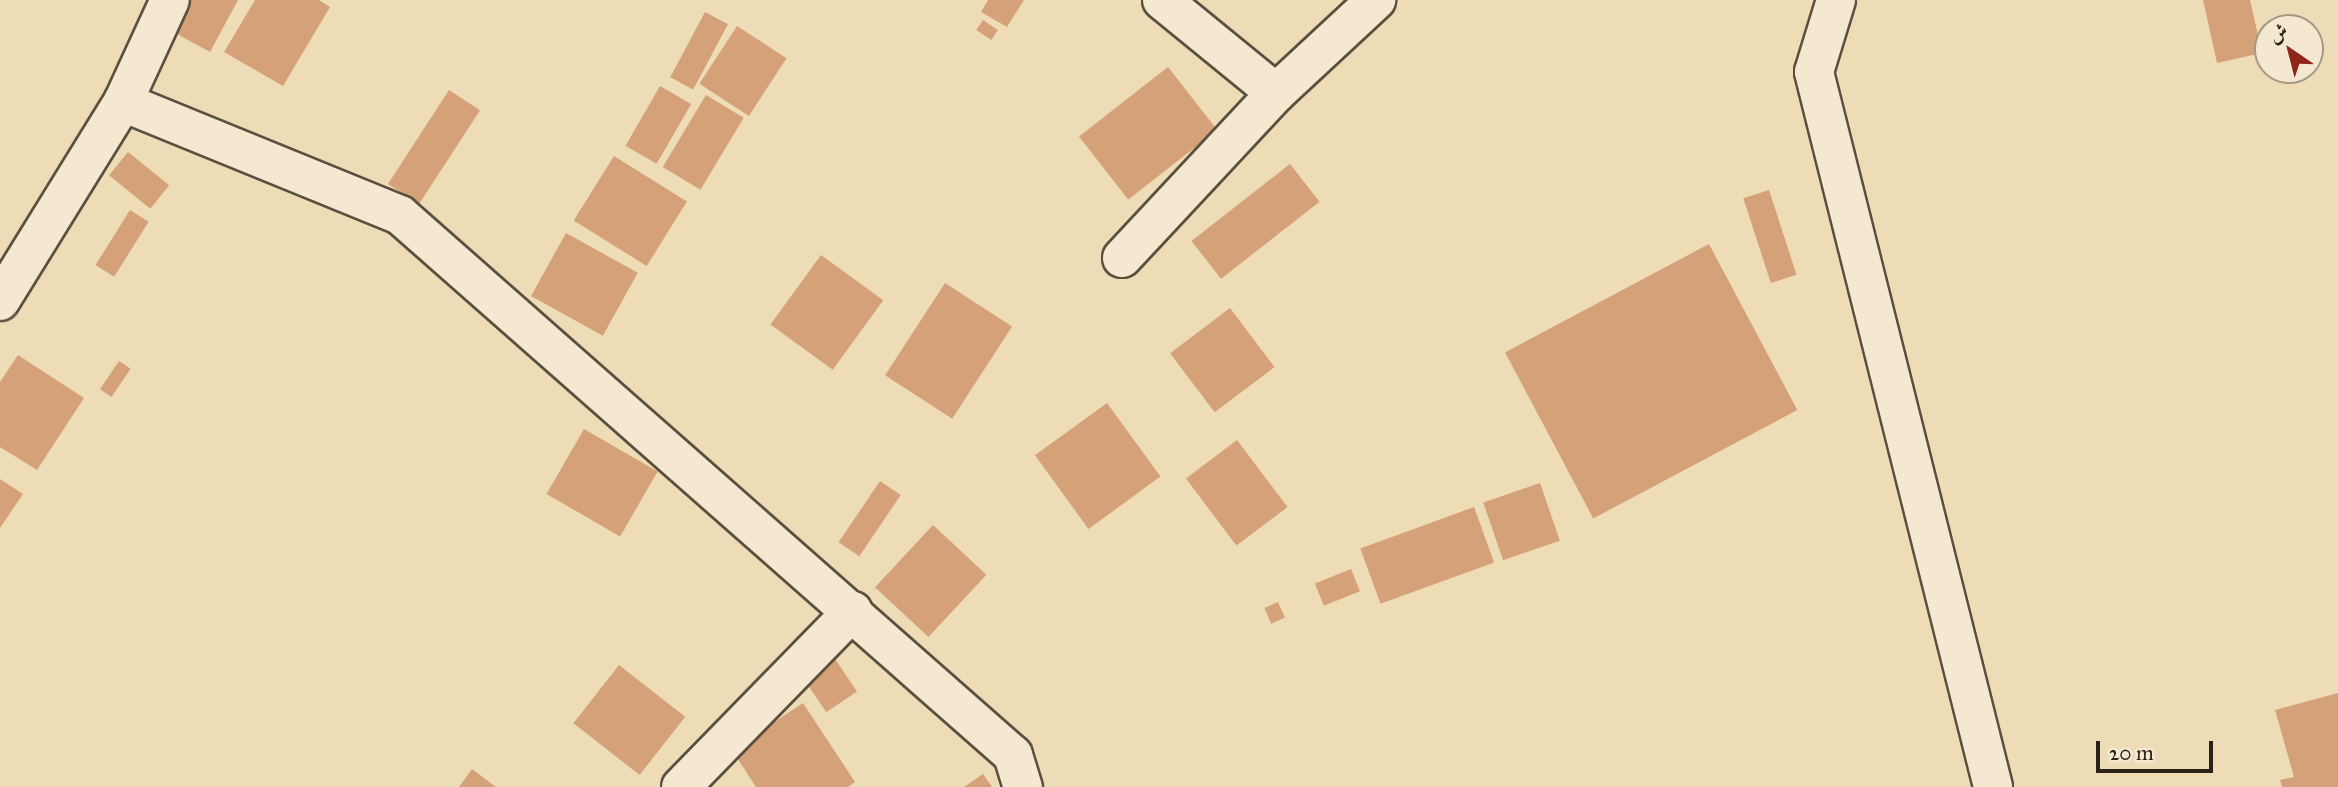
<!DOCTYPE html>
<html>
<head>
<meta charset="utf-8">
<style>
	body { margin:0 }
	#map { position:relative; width:2338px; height:787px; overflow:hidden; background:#eedcb6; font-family:"IM FELL Great Primer",Amiri,serif }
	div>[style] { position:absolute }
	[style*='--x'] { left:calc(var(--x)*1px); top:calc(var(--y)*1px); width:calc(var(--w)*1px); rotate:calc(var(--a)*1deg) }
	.building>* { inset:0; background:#d4a178; transform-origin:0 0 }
	.roads { filter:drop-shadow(2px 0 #5b503f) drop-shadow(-2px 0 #5b503f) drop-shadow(0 2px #5b503f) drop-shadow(0 -2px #5b503f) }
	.minor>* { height:38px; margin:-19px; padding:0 19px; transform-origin:19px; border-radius:19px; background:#f4e8d0 }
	span { translate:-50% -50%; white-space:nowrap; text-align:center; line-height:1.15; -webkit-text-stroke:5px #f4e8d0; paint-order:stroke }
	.north { position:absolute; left:2254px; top:14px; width:70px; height:70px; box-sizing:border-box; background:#f4e8d0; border:2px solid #a39986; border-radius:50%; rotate:325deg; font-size:19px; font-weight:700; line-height:28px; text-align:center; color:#2a2217 }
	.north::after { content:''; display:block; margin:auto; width:24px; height:32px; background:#8f2418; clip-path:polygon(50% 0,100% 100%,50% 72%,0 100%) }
	.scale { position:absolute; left:2096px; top:741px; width:117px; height:32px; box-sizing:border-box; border:4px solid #2a2217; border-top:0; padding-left:9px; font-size:21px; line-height:24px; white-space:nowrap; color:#2a2217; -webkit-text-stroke:5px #f4e8d0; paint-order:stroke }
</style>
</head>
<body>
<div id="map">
	<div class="building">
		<i style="clip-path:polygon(184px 0,238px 0,210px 52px,168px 29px)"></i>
		<i style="clip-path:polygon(255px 0,319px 0,330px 7px,283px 86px,224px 52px)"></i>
		<i style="clip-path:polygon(988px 0,1024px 0,1007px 27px,981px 12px)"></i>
		<i style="clip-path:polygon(2203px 0,2250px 0,2262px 53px,2217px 63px)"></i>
		<i style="left:705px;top:12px;width:26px;height:74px;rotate:28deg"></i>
		<i style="left:983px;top:20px;width:18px;height:12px;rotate:34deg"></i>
		<i style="left:737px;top:26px;width:59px;height:69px;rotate:33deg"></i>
		<i style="left:1168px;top:67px;width:80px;height:113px;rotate:52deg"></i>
		<i style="left:660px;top:86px;width:36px;height:69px;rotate:30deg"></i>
		<i style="left:449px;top:90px;width:37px;height:112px;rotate:33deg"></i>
		<i style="left:706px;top:95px;width:44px;height:84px;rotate:31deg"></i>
		<i style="left:128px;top:152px;width:53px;height:30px;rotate:39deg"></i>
		<i style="left:614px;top:156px;width:86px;height:76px;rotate:32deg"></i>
		<i style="left:1290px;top:164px;width:48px;height:125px;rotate:52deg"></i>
		<i style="left:1769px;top:190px;width:89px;height:27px;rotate:72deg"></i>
		<i style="left:130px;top:210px;width:22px;height:65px;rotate:32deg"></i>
		<i style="left:566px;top:233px;width:82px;height:72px;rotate:29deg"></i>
		<i style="left:1709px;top:244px;width:188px;height:231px;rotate:62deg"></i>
		<i style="left:821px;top:255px;width:77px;height:86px;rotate:36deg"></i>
		<i style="left:945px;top:283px;width:80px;height:110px;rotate:33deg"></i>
		<i style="left:1230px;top:308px;width:74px;height:75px;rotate:53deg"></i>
		<i style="clip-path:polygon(18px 355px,84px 398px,37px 470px,0 447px,0 382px)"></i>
		<i style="left:119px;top:361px;width:14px;height:34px;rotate:34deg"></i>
		<i style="left:1107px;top:403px;width:91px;height:89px;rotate:54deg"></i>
		<i style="left:584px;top:429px;width:85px;height:75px;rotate:30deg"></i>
		<i style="left:1237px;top:440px;width:84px;height:64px;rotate:53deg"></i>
		<i style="clip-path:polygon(0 479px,23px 494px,0 528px)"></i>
		<i style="left:880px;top:481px;width:25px;height:74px;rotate:34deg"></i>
		<i style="left:1540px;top:483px;width:61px;height:60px;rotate:71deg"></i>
		<i style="left:1474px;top:507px;width:59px;height:121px;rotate:70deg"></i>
		<i style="left:933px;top:525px;width:73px;height:85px;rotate:43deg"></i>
		<i style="left:1351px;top:569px;width:24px;height:39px;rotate:68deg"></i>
		<i style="left:1278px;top:602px;width:17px;height:15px;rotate:66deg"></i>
		<i style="left:829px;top:650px;width:50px;height:37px;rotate:56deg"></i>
		<i style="left:619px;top:665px;width:84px;height:74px;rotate:38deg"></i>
		<i style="clip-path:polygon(2338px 693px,2338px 787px,2282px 787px,2280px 780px,2294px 777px,2275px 710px)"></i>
		<i style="clip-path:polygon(803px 703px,855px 782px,848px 787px,756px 787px,732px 750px)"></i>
		<i style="clip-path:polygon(472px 769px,496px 787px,459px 787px)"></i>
		<i style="clip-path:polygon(983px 774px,992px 787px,964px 787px)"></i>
	</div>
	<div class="roads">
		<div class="minor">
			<i style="--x:1162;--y:0;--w:147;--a:39.2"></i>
			<i style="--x:1836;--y:0;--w:75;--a:107"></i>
			<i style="--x:1814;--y:72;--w:737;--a:75.94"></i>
			<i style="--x:123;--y:102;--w:299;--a:22.2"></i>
			<i style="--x:400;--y:215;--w:817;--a:41.38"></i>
			<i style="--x:1013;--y:755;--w:34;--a:73"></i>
			<i style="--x:1122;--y:258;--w:226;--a:-47"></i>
			<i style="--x:1276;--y:93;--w:137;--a:-42.9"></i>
			<i style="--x:0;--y:301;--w:234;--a:-58.3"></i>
			<i style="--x:123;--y:102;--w:112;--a:-65.3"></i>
			<i style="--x:681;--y:787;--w:246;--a:-45.7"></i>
		</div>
	</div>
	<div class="north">ش</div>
	<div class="scale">20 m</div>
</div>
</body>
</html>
